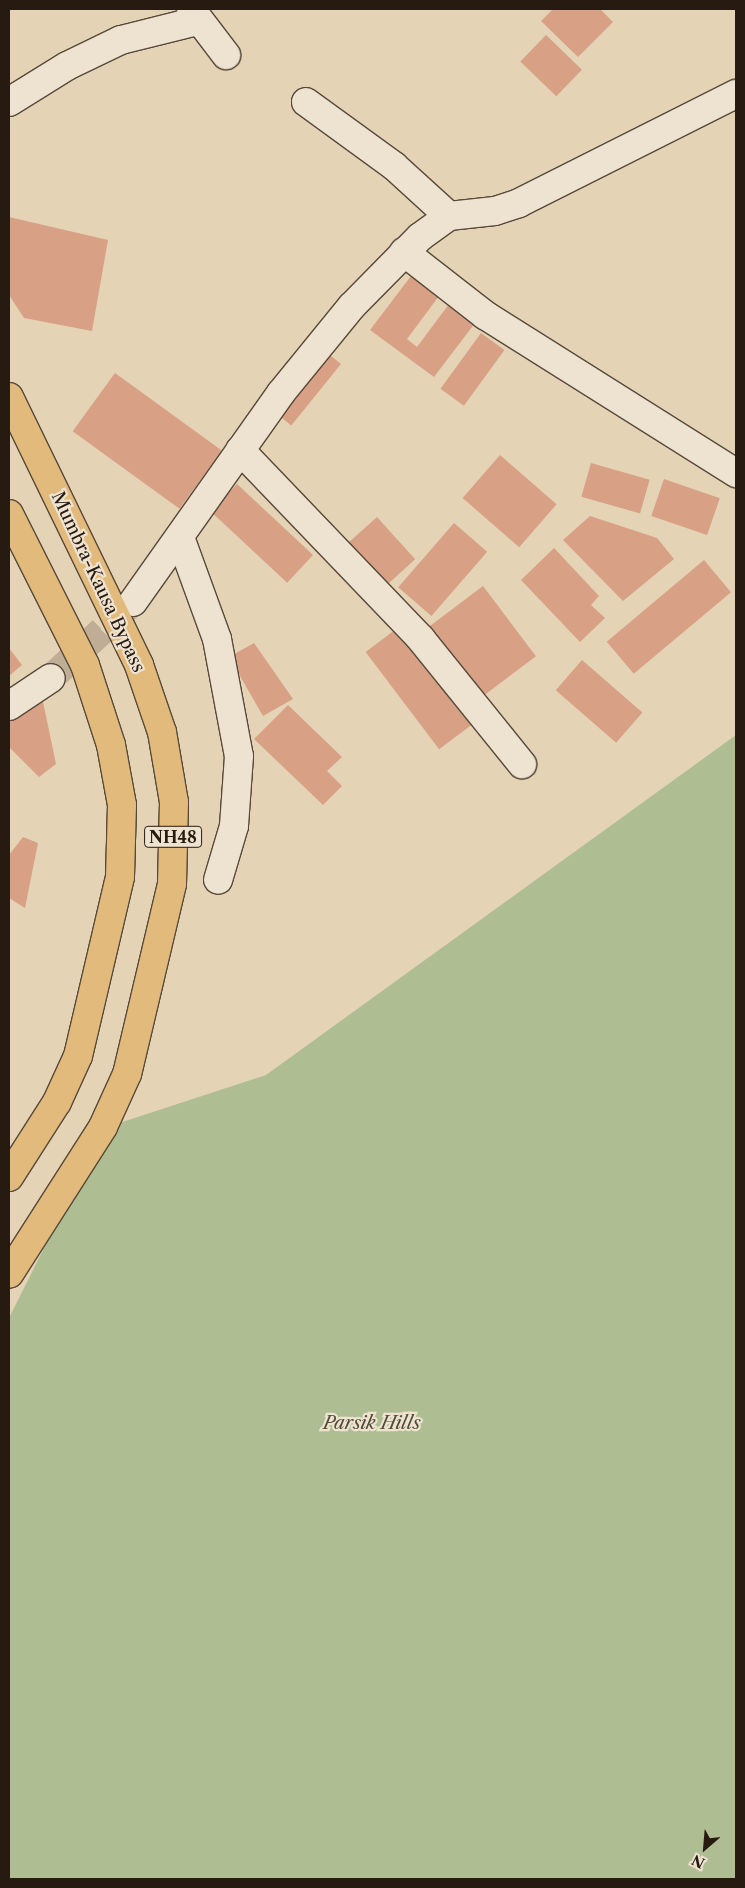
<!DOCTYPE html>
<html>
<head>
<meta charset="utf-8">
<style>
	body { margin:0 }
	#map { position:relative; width:745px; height:1888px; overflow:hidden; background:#e5d3b6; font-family:"Libre Caslon Text",serif }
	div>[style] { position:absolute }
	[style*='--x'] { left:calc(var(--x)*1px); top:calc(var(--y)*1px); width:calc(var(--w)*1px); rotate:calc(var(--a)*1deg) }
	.green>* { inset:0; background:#afbe92 }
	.building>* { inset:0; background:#d8a084; transform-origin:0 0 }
	.street-tunnel>* { height:28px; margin-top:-14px; transform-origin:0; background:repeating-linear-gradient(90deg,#bfae95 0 28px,transparent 0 42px) }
	.roads { filter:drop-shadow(1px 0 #56493a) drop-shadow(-1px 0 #56493a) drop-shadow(0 1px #56493a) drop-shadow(0 -1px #56493a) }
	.street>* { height:28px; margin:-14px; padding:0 14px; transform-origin:14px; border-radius:14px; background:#eee2d0 }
	.highway>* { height:28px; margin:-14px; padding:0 14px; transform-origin:14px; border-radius:14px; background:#e2ba7b }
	span { translate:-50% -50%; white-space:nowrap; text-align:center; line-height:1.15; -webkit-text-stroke:4.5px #eee2d0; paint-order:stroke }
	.shield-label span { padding:1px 4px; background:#eee2d0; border:1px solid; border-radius:4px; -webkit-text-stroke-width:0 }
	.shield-label { font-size:16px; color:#271b11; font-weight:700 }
	.street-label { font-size:18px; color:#271b11 }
	.park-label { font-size:18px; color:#504c38; font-style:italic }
	.frame { position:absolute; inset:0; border:10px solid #271b11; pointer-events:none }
	.north { position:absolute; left:680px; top:1823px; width:50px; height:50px; -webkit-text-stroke:4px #eee2d0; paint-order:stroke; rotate:207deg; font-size:14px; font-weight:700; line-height:20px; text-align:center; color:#271b11 }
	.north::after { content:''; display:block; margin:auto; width:18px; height:22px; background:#271b11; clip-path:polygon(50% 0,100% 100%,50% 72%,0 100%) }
</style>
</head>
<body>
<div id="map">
	<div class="green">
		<i style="clip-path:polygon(736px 735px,736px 1879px,9px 1879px,9px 1318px,104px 1128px,266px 1075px)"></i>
	</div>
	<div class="building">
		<i style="clip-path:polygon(553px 9px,600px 9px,613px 22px,578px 57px,541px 21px)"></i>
		<i style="left:546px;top:35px;width:50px;height:37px;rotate:44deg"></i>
		<i style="clip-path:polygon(9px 217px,108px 240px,92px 331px,24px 318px,9px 295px)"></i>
		<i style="clip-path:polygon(411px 276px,439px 296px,407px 339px,417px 347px,449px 304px,475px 323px,434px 377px,370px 330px)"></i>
		<i style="left:481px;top:333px;width:29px;height:69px;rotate:36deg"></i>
		<i style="left:320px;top:347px;width:27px;height:79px;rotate:39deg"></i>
		<i style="left:115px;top:373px;width:132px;height:72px;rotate:36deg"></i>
		<i style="left:500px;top:455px;width:75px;height:57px;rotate:41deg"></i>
		<i style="left:591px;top:463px;width:61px;height:35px;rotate:16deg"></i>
		<i style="left:664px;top:479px;width:59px;height:39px;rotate:19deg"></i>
		<i style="left:237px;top:484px;width:104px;height:38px;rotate:43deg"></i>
		<i style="clip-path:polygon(590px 516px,657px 538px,674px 559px,623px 601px,563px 540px)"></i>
		<i style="left:377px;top:517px;width:57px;height:39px;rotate:48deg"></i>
		<i style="left:454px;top:523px;width:44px;height:85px;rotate:41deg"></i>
		<i style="clip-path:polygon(554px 548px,599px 596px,591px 605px,605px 618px,580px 642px,521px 580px)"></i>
		<i style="left:704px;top:560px;width:42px;height:127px;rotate:50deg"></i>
		<i style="left:483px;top:586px;width:88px;height:71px;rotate:53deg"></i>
		<i style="left:404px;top:623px;width:122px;height:48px;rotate:53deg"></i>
		<i style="clip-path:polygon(254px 643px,293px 699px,263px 716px,229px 657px)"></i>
		<i style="clip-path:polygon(9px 648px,22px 665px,9px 676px)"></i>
		<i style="left:582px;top:660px;width:80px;height:40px;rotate:41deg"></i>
		<i style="clip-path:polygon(42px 697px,56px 764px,39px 777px,9px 747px,9px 714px)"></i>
		<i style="clip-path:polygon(288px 705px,342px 757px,327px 771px,342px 786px,323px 805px,254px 739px)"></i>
		<i style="clip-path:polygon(23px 837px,38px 843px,25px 908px,9px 898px,9px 855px)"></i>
	</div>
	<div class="street-tunnel">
		<i style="--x:51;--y:678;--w:110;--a:-42.8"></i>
	</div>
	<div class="roads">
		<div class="street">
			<i style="--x:191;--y:9;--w:58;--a:52.7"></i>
			<i style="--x:9;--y:102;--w:68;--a:-31.8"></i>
			<i style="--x:67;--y:66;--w:60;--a:-25.7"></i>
			<i style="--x:121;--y:40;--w:78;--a:-14"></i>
			<i style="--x:306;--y:102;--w:109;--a:36"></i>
			<i style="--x:394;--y:166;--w:74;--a:42.3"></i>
			<i style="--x:404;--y:252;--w:103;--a:37.9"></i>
			<i style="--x:485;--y:315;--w:297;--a:32.2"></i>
			<i style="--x:240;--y:450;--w:262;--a:46.2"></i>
			<i style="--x:421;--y:639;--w:161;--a:51.1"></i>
			<i style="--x:181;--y:540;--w:105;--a:70"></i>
			<i style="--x:217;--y:639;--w:119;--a:79.4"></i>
			<i style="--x:239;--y:756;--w:70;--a:94.1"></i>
			<i style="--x:234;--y:826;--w:56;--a:106.5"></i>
			<i style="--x:133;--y:602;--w:256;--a:-54.7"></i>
			<i style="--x:281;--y:393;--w:112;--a:-50.8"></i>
			<i style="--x:352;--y:306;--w:97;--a:-45.4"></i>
			<i style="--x:420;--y:237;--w:36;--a:-36"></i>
			<i style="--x:449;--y:216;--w:46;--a:-6.2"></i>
			<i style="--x:495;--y:211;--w:25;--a:-18"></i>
			<i style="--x:519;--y:203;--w:243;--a:-26.7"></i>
			<i style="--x:9;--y:706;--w:50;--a:-33.7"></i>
		</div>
		<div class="highway">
			<i style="--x:9;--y:397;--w:298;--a:64.1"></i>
			<i style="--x:139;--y:665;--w:71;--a:71.1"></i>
			<i style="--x:162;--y:732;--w:71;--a:80.3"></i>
			<i style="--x:174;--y:802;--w:82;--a:91.4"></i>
			<i style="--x:172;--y:884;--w:195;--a:103.3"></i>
			<i style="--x:127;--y:1074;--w:58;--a:114.4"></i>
			<i style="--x:103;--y:1127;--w:174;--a:122.6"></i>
			<i style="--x:9;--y:514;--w:169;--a:63.3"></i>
			<i style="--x:85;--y:665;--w:84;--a:72"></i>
			<i style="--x:111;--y:745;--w:61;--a:79.6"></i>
			<i style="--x:122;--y:805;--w:72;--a:91.6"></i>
			<i style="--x:120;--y:877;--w:184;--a:103.2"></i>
			<i style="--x:78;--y:1056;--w:51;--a:114.5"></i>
			<i style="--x:57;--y:1102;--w:89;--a:122.6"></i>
		</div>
	</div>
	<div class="shield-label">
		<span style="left:173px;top:837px">NH48</span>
	</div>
	<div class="street-label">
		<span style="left:98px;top:582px;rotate:65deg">Mumbra-Kausa Bypass</span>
	</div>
	<div class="park-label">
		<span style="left:372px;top:1423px">Parsik Hills</span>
	</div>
	<div class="frame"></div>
	<div class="north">N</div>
</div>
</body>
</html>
